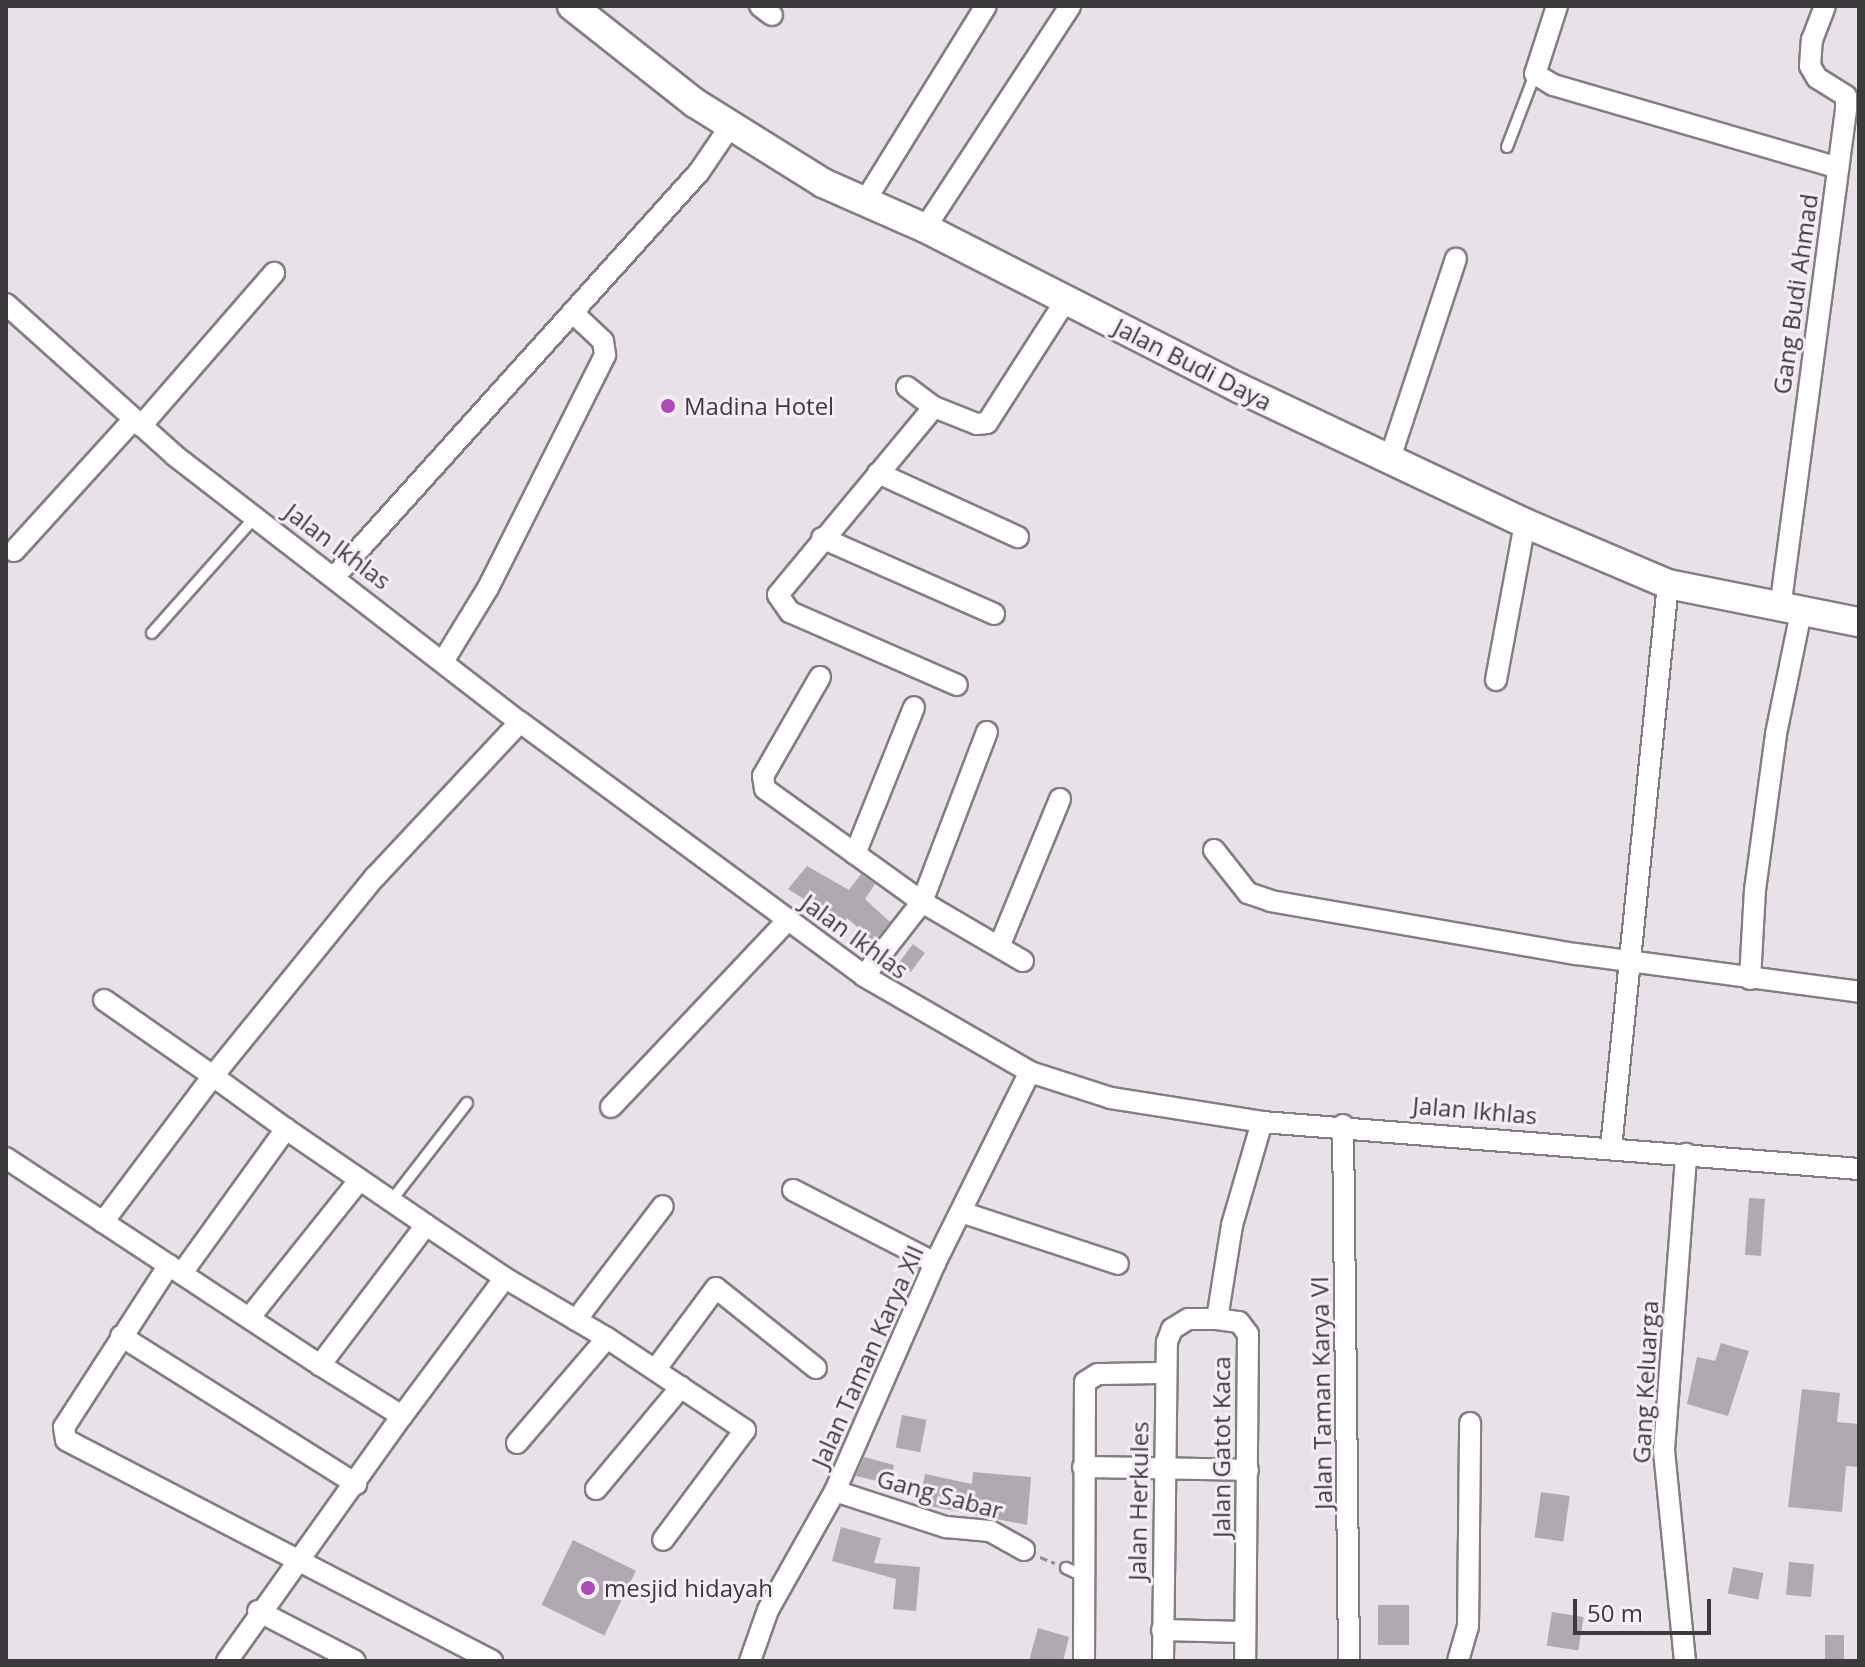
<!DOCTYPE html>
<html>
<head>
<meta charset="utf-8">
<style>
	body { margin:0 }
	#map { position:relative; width:1865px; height:1667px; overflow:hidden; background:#e8e1e8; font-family:"Open Sans",sans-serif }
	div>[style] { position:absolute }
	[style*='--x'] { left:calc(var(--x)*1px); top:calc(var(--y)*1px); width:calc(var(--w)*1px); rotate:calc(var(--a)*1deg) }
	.building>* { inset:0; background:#b0a9b0; transform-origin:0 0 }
	.path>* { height:3px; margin-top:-1.5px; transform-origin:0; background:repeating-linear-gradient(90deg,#948f94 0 8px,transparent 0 12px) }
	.roads { filter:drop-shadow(2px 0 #847d84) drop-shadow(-2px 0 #847d84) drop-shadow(0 2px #847d84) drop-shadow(0 -2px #847d84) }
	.lane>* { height:10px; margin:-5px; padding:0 5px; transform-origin:5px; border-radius:5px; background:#fff }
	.street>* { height:20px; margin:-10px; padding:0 10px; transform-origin:10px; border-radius:10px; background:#fff }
	.secondary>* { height:28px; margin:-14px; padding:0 14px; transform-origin:14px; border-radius:14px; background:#fff }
	.dots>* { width:22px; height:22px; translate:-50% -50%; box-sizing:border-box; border:4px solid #f5eef6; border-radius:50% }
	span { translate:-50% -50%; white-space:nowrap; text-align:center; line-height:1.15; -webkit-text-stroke:6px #f5eef6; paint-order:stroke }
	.street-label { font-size:24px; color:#3d3a3d }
	.poi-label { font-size:24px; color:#3d3a3d }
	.left { translate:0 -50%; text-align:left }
	.frame { position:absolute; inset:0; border:8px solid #3d3a3d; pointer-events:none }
	.scale { position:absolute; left:1573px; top:1599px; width:138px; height:36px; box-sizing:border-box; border:4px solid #3d3a3d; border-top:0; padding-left:10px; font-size:24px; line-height:28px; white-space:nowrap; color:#3d3a3d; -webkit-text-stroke:6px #f5eef6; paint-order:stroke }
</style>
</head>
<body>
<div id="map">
	<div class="building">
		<i style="clip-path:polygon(807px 866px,849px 890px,861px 874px,875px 884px,865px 899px,890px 922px,874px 942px,847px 918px,843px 924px,788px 889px)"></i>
		<i style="left:913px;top:944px;width:15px;height:24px;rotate:37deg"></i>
		<i style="left:1749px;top:1198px;width:16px;height:57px;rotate:4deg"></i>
		<i style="clip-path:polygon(1721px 1343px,1749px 1351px,1728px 1416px,1687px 1404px,1697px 1357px,1715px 1361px)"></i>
		<i style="clip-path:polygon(1802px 1389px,1840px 1393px,1837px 1422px,1859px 1424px,1859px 1467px,1846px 1466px,1842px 1512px,1788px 1507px)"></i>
		<i style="left:902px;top:1415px;width:25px;height:33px;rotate:11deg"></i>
		<i style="clip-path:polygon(864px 1457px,894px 1465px,890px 1484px,856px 1476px)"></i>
		<i style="clip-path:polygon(973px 1472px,1031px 1477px,1027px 1525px,919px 1504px,925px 1474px,972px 1484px)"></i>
		<i style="left:1541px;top:1492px;width:29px;height:46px;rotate:8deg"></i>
		<i style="clip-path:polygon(841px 1527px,881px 1538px,874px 1563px,920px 1567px,916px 1611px,893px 1609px,896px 1579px,832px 1561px)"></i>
		<i style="left:573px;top:1540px;width:70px;height:72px;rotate:26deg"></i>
		<i style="left:1789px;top:1562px;width:25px;height:33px;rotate:5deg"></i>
		<i style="left:1733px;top:1567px;width:31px;height:27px;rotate:11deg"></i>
		<i style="left:1378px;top:1605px;width:31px;height:40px"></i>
		<i style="left:1552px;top:1612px;width:32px;height:34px;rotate:9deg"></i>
		<i style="clip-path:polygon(1038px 1628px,1069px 1637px,1063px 1661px,1029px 1661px)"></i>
		<i style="left:1825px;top:1635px;width:19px;height:26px"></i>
	</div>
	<div class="path">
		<i style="--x:1040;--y:1557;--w:16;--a:22"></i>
	</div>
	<div class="roads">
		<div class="lane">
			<i style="--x:1507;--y:147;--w:78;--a:-69"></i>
			<i style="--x:152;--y:633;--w:157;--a:-48.4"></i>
			<i style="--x:391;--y:1201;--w:124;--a:-52.2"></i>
			<i style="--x:1066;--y:1568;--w:19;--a:25"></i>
		</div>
		<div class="street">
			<i style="--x:760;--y:6;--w:15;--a:37"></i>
			<i style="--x:1557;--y:6;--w:71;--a:107.9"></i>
			<i style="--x:1535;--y:74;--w:21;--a:31"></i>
			<i style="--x:1553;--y:85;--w:297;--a:16.2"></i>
			<i style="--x:865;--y:201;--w:229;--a:-58.2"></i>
			<i style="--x:925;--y:228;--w:265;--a:-56.8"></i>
			<i style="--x:6;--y:304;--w:226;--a:41.9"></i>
			<i style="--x:174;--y:455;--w:437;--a:37.7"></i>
			<i style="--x:520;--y:722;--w:428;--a:36.4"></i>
			<i style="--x:864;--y:976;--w:192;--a:30"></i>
			<i style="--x:1030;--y:1072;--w:85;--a:17.8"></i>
			<i style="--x:1111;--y:1098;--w:153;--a:9"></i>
			<i style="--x:1262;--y:1122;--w:599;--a:4.5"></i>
			<i style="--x:907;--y:387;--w:34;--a:37"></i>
			<i style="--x:934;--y:407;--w:46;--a:21.6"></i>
			<i style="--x:977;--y:424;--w:10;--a:-6"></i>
			<i style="--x:987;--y:423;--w:146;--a:-57.3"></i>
			<i style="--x:934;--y:407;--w:244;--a:129.7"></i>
			<i style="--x:778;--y:595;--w:21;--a:55"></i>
			<i style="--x:790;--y:612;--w:182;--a:23.6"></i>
			<i style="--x:141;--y:426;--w:203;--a:-49"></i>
			<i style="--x:1390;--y:458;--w:210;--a:-71.7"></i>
			<i style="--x:878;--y:473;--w:154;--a:24.6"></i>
			<i style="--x:822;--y:538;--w:188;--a:23.8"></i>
			<i style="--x:14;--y:551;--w:178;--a:-47.7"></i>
			<i style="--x:335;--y:576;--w:544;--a:-47.98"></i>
			<i style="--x:699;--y:172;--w:57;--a:-55.8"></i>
			<i style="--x:1780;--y:609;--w:503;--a:-82.47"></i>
			<i style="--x:1846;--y:110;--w:14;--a:-90"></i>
			<i style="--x:1846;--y:96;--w:34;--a:-148"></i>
			<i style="--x:1817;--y:78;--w:14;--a:-120"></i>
			<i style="--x:1810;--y:66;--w:26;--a:-86"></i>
			<i style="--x:1812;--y:40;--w:36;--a:-69"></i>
			<i style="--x:444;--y:660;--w:84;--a:-58.6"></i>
			<i style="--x:488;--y:588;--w:261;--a:-63.3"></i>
			<i style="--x:605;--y:355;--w:14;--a:-98"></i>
			<i style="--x:603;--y:341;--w:42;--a:-136.9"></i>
			<i style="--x:820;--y:677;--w:114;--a:119.9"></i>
			<i style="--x:763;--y:776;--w:13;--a:81"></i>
			<i style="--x:765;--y:789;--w:193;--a:35.7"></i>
			<i style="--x:922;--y:902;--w:117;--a:30.3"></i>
			<i style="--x:1496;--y:680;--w:160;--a:-79.5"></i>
			<i style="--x:1214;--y:850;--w:55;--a:51.7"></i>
			<i style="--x:1248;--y:893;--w:24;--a:19"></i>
			<i style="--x:1271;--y:901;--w:310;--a:9.9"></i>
			<i style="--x:1576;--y:954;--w:286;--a:7.6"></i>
			<i style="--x:855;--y:854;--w:158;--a:-68.1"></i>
			<i style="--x:999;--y:947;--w:160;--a:-67.6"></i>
			<i style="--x:864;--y:976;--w:94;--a:-51.9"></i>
			<i style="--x:922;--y:902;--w:182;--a:-69.1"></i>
			<i style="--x:1750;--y:979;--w:89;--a:-86.8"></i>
			<i style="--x:1755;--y:890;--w:157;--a:-82.3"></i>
			<i style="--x:1776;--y:734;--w:125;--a:-78.4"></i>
			<i style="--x:104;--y:1000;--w:133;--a:34.9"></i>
			<i style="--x:213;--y:1076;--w:90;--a:36"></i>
			<i style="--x:286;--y:1129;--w:170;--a:34.4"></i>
			<i style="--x:426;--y:1225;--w:176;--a:127.1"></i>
			<i style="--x:320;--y:1365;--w:260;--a:-146.6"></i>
			<i style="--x:103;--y:1222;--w:183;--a:-53"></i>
			<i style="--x:213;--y:1076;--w:257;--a:-50.9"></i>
			<i style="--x:375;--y:877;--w:212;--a:-46.9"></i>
			<i style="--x:611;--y:1107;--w:257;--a:-46.6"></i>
			<i style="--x:1343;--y:1125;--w:536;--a:89.36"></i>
			<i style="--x:1611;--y:1148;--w:567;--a:-84.23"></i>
			<i style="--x:6;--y:1158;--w:116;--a:33.4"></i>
			<i style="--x:793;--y:1190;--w:160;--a:27.2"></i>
			<i style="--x:964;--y:1213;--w:162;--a:18.3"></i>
			<i style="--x:169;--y:1265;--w:193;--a:122.9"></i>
			<i style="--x:64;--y:1427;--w:13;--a:81"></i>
			<i style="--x:66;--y:1440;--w:480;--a:27.4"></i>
			<i style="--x:182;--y:1273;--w:178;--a:-54.2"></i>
			<i style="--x:505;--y:1278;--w:118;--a:30.5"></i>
			<i style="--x:607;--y:1338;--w:166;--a:33.7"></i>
			<i style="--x:745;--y:1430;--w:137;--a:126.7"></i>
			<i style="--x:250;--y:1317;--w:176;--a:-51.4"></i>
			<i style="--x:1217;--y:1319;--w:95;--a:-80.9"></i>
			<i style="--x:1232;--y:1225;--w:107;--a:-73.8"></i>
			<i style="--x:576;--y:1320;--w:143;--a:-52.7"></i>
			<i style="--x:121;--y:1336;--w:278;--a:32.2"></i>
			<i style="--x:655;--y:1370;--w:102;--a:-53.4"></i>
			<i style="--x:716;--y:1288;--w:128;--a:38.7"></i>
			<i style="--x:402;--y:1416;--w:172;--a:-53.3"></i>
			<i style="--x:505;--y:1278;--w:95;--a:-146.1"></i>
			<i style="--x:517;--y:1443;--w:138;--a:-49.4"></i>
			<i style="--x:1083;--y:1467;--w:165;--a:1"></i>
			<i style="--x:596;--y:1489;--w:133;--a:-50.2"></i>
			<i style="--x:835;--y:1491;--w:117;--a:18"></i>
			<i style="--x:946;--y:1527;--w:44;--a:5.2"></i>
			<i style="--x:990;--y:1531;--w:39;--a:29"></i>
			<i style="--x:258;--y:1611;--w:109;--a:27.3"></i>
			<i style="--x:1162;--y:1630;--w:82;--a:1.4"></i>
			<i style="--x:227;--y:1661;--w:301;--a:-54.5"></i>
			<i style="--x:402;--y:1416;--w:97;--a:-148.1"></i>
			<i style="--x:750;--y:1661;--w:54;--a:-70.6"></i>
			<i style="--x:768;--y:1610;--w:137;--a:-60.6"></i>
			<i style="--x:835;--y:1491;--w:249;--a:-66.3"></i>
			<i style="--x:935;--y:1263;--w:213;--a:-63.6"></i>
			<i style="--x:1084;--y:1661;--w:279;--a:-89.8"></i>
			<i style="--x:1085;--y:1382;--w:15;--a:-32"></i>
			<i style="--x:1098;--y:1374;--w:66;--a:-0.9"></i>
			<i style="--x:1163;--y:1661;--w:319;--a:-89.3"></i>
			<i style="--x:1167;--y:1342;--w:14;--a:-69"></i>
			<i style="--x:1172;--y:1329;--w:19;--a:-32"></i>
			<i style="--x:1188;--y:1319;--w:29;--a:0"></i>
			<i style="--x:1217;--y:1319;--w:22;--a:8"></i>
			<i style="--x:1239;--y:1322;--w:15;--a:53"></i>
			<i style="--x:1248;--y:1334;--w:327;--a:90.5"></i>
			<i style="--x:1458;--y:1661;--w:35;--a:-74"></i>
			<i style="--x:1468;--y:1627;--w:204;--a:-89.4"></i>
			<i style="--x:1685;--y:1661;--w:212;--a:-95.7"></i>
			<i style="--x:1664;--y:1450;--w:297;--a:-85.7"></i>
		</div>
		<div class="secondary">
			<i style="--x:572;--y:6;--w:157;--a:38.3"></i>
			<i style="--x:695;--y:103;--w:151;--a:32"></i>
			<i style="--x:823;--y:183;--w:111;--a:23.8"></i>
			<i style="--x:925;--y:228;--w:352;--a:27"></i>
			<i style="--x:1239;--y:388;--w:316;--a:25.3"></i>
			<i style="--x:1525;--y:523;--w:155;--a:23.1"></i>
			<i style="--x:1668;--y:584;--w:195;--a:11.3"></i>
		</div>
	</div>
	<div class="dots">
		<i style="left:668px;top:406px;background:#ad4cb4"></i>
		<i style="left:588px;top:1588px;background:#ad4cb4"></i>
	</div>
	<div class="street-label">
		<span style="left:1795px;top:294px;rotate:-82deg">Gang Budi Ahmad</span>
		<span style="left:1193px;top:364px;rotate:27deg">Jalan Budi Daya</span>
		<span style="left:338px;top:546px;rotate:37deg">Jalan Ikhlas</span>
		<span style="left:855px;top:936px;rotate:36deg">Jalan Ikhlas</span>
		<span style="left:1475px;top:1110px;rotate:5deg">Jalan Ikhlas</span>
		<span style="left:867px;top:1356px;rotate:-66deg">Jalan Taman Karya XII</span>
		<span style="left:1645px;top:1382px;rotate:-87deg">Gang Keluarga</span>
		<span style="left:1321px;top:1393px;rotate:-91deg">Jalan Taman Karya VI</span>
		<span style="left:1221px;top:1447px;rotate:-90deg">Jalan Gatot Kaca</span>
		<span style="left:940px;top:1494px;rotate:15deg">Gang Sabar</span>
		<span style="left:1138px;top:1501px;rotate:-89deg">Jalan Herkules</span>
	</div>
	<div class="poi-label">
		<span class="left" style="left:684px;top:406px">Madina Hotel</span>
		<span class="left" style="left:604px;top:1588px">mesjid hidayah</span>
	</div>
	<div class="frame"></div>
	<div class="scale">50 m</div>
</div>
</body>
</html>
